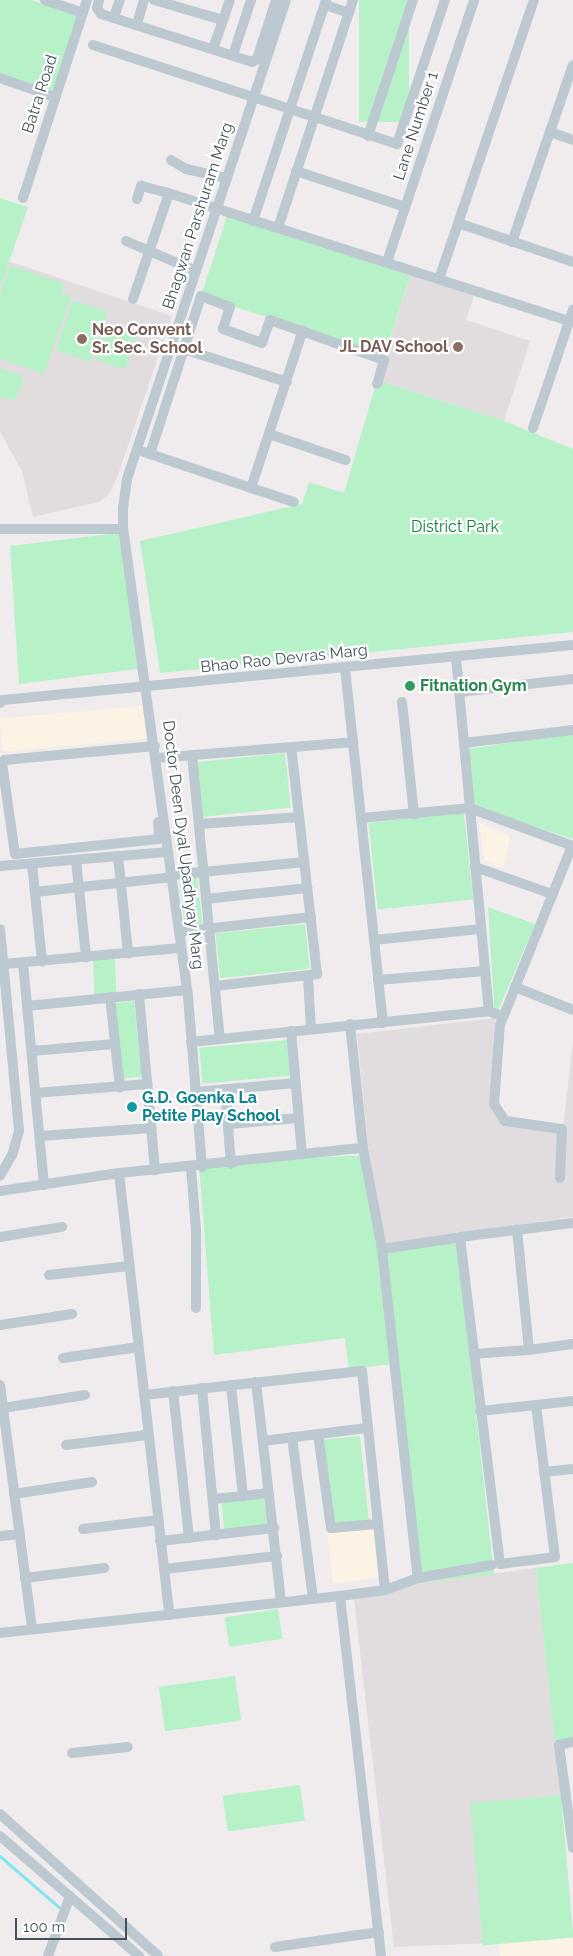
<!DOCTYPE html>
<html>
<head>
<meta charset="utf-8">
<style>
	body { margin:0 }
	#map { position:relative; width:573px; height:1956px; overflow:hidden; background:#f0eced; font-family:Raleway,sans-serif }
	div>[style] { position:absolute }
	[style*='--x'] { left:calc(var(--x)*1px); top:calc(var(--y)*1px); width:calc(var(--w)*1px); rotate:calc(var(--a)*1deg) }
	.commercial>* { inset:0; background:#fdf3e4; transform-origin:0 0 }
	.education>* { inset:0; background:#e1dddf }
	.green>* { inset:0; background:#b7f1c8; transform-origin:0 0 }
	.stream>* { height:2.5px; margin:-1.25px; padding:0 1.25px; transform-origin:1.25px; border-radius:1.25px; background:#81e5f1 }
	.minor>* { height:10px; margin:-5px; padding:0 5px; transform-origin:5px; border-radius:5px; background:#bcc9d0 }
	.dots>* { width:14px; height:14px; translate:-50% -50%; box-sizing:border-box; border:2px solid #fff; border-radius:50% }
	span { translate:-50% -50%; white-space:nowrap; text-align:center; line-height:1.15; -webkit-text-stroke:4.5px #fff; paint-order:stroke }
	.street-label { font-size:16px; color:#44535b }
	.education-label { font-size:16px; color:#785e54; font-weight:700 }
	.left { translate:0 -50%; text-align:left }
	.right { translate:-100% -50%; text-align:right }
	.park-label { font-size:16px; color:#11803e }
	.leisure-label { font-size:16px; color:#27864d; font-weight:700 }
	.culture-label { font-size:16px; color:#0d838f; font-weight:700 }
	.scale { position:absolute; left:15px; top:1918px; width:112px; height:22px; box-sizing:border-box; border:2px solid #44535b; border-top:0; padding-left:6px; font-size:15px; line-height:18px; white-space:nowrap; color:#44535b; -webkit-text-stroke:4px #fff; paint-order:stroke }
</style>
</head>
<body>
<div id="map">
	<div class="commercial">
		<i style="left:143px;top:706px;width:33px;height:144px;rotate:85deg"></i>
		<i style="clip-path:polygon(479px 823px,510px 836px,503px 870px,484px 859px)"></i>
		<i style="left:381px;top:1521px;width:56px;height:55px;rotate:83deg"></i>
		<i style="clip-path:polygon(573px 1937px,573px 1956px,500px 1956px,499px 1942px)"></i>
	</div>
	<div class="education">
		<i style="clip-path:polygon(8px 261px,172px 316px,117px 478px,110px 493px,99px 502px,33px 517px,22px 471px,0 432px,0 285px)"></i>
		<i style="clip-path:polygon(411px 275px,474px 296px,466px 320px,530px 341px,504px 421px,377px 380px)"></i>
		<i style="clip-path:polygon(495px 1018px,492px 1067px,497px 1117px,563px 1129px,573px 1041px,573px 1217px,378px 1245px,357px 1034px)"></i>
		<i style="clip-path:polygon(536px 1568px,561px 1795px,472px 1805px,489px 1943px,394px 1947px,353px 1591px)"></i>
	</div>
	<div class="green">
		<i style="clip-path:polygon(0 0,31px 0,78px 16px,53px 91px,0 73px)"></i>
		<i style="left:359px;top:0;width:50px;height:122px"></i>
		<i style="clip-path:polygon(0 198px,28px 207px,0 288px)"></i>
		<i style="left:227px;top:216px;width:193px;height:84px;rotate:18deg"></i>
		<i style="clip-path:polygon(10px 265px,64px 284px,61px 293px,71px 296px,44px 374px,0 359px,0 295px)"></i>
		<i style="left:73px;top:300px;width:37px;height:53px;rotate:19deg"></i>
		<i style="left:106px;top:325px;width:32px;height:36px;rotate:18deg"></i>
		<i style="clip-path:polygon(0 368px,20px 375px,24px 382px,14px 400px,0 397px)"></i>
		<i style="clip-path:polygon(377px 380px,504px 421px,573px 449px,573px 632px,160px 673px,140px 541px,302px 504px,309px 482px,344px 493px)"></i>
		<i style="clip-path:polygon(118px 533px,145px 668px,19px 684px,10px 546px)"></i>
		<i style="clip-path:polygon(573px 733px,573px 839px,474px 807px,468px 749px)"></i>
		<i style="left:285px;top:753px;width:55px;height:89px;rotate:84deg"></i>
		<i style="left:464px;top:813px;width:87px;height:96px;rotate:84deg"></i>
		<i style="left:197px;top:877px;width:47px;height:18px;rotate:83deg"></i>
		<i style="clip-path:polygon(488px 907px,535px 924px,495px 1018px)"></i>
		<i style="left:305px;top:924px;width:45px;height:90px;rotate:84deg"></i>
		<i style="left:115px;top:958px;width:37px;height:22px;rotate:88deg"></i>
		<i style="left:134px;top:1001px;width:76px;height:19px;rotate:84deg"></i>
		<i style="left:287px;top:1040px;width:36px;height:88px;rotate:85deg"></i>
		<i style="clip-path:polygon(367px 1155px,378px 1245px,456px 1234px,494px 1574px,420px 1583px,393px 1364px,349px 1369px,345px 1338px,214px 1355px,199px 1164px)"></i>
		<i style="left:360px;top:1436px;width:86px;height:43px;rotate:84deg"></i>
		<i style="left:264px;top:1497px;width:28px;height:43px;rotate:84deg"></i>
		<i style="clip-path:polygon(573px 1563px,573px 1740px,555px 1743px,536px 1568px)"></i>
		<i style="left:278px;top:1609px;width:30px;height:54px;rotate:81deg"></i>
		<i style="left:235px;top:1676px;width:45px;height:77px;rotate:82deg"></i>
		<i style="left:300px;top:1785px;width:36px;height:78px;rotate:82deg"></i>
		<i style="left:561px;top:1795px;width:143px;height:91px;rotate:85deg"></i>
	</div>
	<div class="stream">
		<i style="--x:0;--y:1856;--w:79;--a:40.9"></i>
	</div>
	<div class="minor">
		<i style="--x:45;--y:0;--w:40;--a:18.9"></i>
		<i style="--x:99;--y:0;--w:8;--a:104"></i>
		<i style="--x:97;--y:8;--w:7;--a:56"></i>
		<i style="--x:101;--y:14;--w:158;--a:17.6"></i>
		<i style="--x:252;--y:62;--w:6;--a:-31"></i>
		<i style="--x:257;--y:59;--w:62;--a:-72.1"></i>
		<i style="--x:154;--y:0;--w:72;--a:16.2"></i>
		<i style="--x:223;--y:20;--w:21;--a:-71"></i>
		<i style="--x:325;--y:5;--w:25;--a:18"></i>
		<i style="--x:114;--y:17;--w:18;--a:-71"></i>
		<i style="--x:137;--y:24;--w:25;--a:-74"></i>
		<i style="--x:93;--y:45;--w:320;--a:18"></i>
		<i style="--x:397;--y:144;--w:152;--a:-71.6"></i>
		<i style="--x:213;--y:49;--w:31;--a:-71"></i>
		<i style="--x:233;--y:55;--w:58;--a:-71.9"></i>
		<i style="--x:0;--y:78;--w:58;--a:19.1"></i>
		<i style="--x:550;--y:132;--w:24;--a:19"></i>
		<i style="--x:368;--y:136;--w:143;--a:-71.7"></i>
		<i style="--x:171;--y:160;--w:17;--a:31"></i>
		<i style="--x:186;--y:169;--w:42;--a:12.4"></i>
		<i style="--x:296;--y:171;--w:115;--a:18.3"></i>
		<i style="--x:23;--y:198;--w:208;--a:-72.1"></i>
		<i style="--x:137;--y:199;--w:14;--a:-73"></i>
		<i style="--x:141;--y:186;--w:25;--a:14"></i>
		<i style="--x:165;--y:192;--w:425;--a:17.7"></i>
		<i style="--x:253;--y:221;--w:233;--a:-71.7"></i>
		<i style="--x:458;--y:223;--w:121;--a:18.7"></i>
		<i style="--x:278;--y:228;--w:240;--a:-71.8"></i>
		<i style="--x:126;--y:241;--w:76;--a:23.2"></i>
		<i style="--x:512;--y:242;--w:187;--a:-71"></i>
		<i style="--x:387;--y:262;--w:276;--a:-71.6"></i>
		<i style="--x:439;--y:279;--w:295;--a:-71.2"></i>
		<i style="--x:133;--y:299;--w:106;--a:-71.2"></i>
		<i style="--x:180;--y:348;--w:112;--a:17.6"></i>
		<i style="--x:533;--y:428;--w:125;--a:-71.3"></i>
		<i style="--x:269;--y:434;--w:81;--a:18.7"></i>
		<i style="--x:144;--y:452;--w:113;--a:18.6"></i>
		<i style="--x:251;--y:488;--w:166;--a:-71.8"></i>
		<i style="--x:150;--y:454;--w:166;--a:-72.1"></i>
		<i style="--x:201;--y:296;--w:31;--a:21"></i>
		<i style="--x:230;--y:307;--w:23;--a:108"></i>
		<i style="--x:223;--y:329;--w:41;--a:19.7"></i>
		<i style="--x:262;--y:343;--w:24;--a:-71"></i>
		<i style="--x:270;--y:320;--w:121;--a:19.3"></i>
		<i style="--x:384;--y:360;--w:25;--a:106"></i>
		<i style="--x:251;--y:488;--w:45;--a:18"></i>
		<i style="--x:0;--y:529;--w:123;--a:0"></i>
		<i style="--x:456;--y:657;--w:356;--a:84.7"></i>
		<i style="--x:345;--y:668;--w:357;--a:83.9"></i>
		<i style="--x:459;--y:692;--w:115;--a:-6.5"></i>
		<i style="--x:402;--y:702;--w:113;--a:83.9"></i>
		<i style="--x:0;--y:703;--w:4;--a:-45"></i>
		<i style="--x:3;--y:700;--w:573;--a:-5.51"></i>
		<i style="--x:464;--y:743;--w:110;--a:-6.8"></i>
		<i style="--x:155;--y:746;--w:151;--a:174.7"></i>
		<i style="--x:5;--y:760;--w:4;--a:135"></i>
		<i style="--x:2;--y:763;--w:92;--a:81.9"></i>
		<i style="--x:15;--y:854;--w:145;--a:-5.9"></i>
		<i style="--x:159;--y:839;--w:17;--a:-93"></i>
		<i style="--x:192;--y:755;--w:285;--a:84.4"></i>
		<i style="--x:156;--y:758;--w:198;--a:-4.6"></i>
		<i style="--x:361;--y:818;--w:109;--a:-5.2"></i>
		<i style="--x:470;--y:808;--w:110;--a:20.3"></i>
		<i style="--x:199;--y:824;--w:100;--a:-4"></i>
		<i style="--x:118;--y:856;--w:98;--a:84.1"></i>
		<i style="--x:76;--y:860;--w:98;--a:84.1"></i>
		<i style="--x:32;--y:864;--w:98;--a:84.1"></i>
		<i style="--x:0;--y:866;--w:169;--a:-4.8"></i>
		<i style="--x:475;--y:867;--w:82;--a:19.3"></i>
		<i style="--x:172;--y:875;--w:133;--a:-5.6"></i>
		<i style="--x:35;--y:892;--w:138;--a:-6.2"></i>
		<i style="--x:206;--y:899;--w:102;--a:-6.2"></i>
		<i style="--x:0;--y:929;--w:203;--a:84.6"></i>
		<i style="--x:19;--y:1131;--w:25;--a:106"></i>
		<i style="--x:12;--y:1155;--w:24;--a:120"></i>
		<i style="--x:179;--y:932;--w:133;--a:-6.5"></i>
		<i style="--x:374;--y:940;--w:108;--a:-5.9"></i>
		<i style="--x:23;--y:963;--w:223;--a:84.6"></i>
		<i style="--x:4;--y:964;--w:178;--a:-5.2"></i>
		<i style="--x:308;--y:977;--w:52;--a:86.7"></i>
		<i style="--x:378;--y:980;--w:107;--a:-4.8"></i>
		<i style="--x:215;--y:986;--w:103;--a:-6.7"></i>
		<i style="--x:317;--y:974;--w:228;--a:-96.5"></i>
		<i style="--x:515;--y:987;--w:62;--a:21.6"></i>
		<i style="--x:139;--y:994;--w:177;--a:84.8"></i>
		<i style="--x:110;--y:997;--w:91;--a:83.7"></i>
		<i style="--x:27;--y:1006;--w:161;--a:-5.7"></i>
		<i style="--x:350;--y:1024;--w:125;--a:84"></i>
		<i style="--x:363;--y:1148;--w:103;--a:79.3"></i>
		<i style="--x:382;--y:1249;--w:331;--a:83.8"></i>
		<i style="--x:291;--y:1031;--w:124;--a:84.9"></i>
		<i style="--x:191;--y:1042;--w:300;--a:-5.9"></i>
		<i style="--x:489;--y:1011;--w:15;--a:23"></i>
		<i style="--x:32;--y:1051;--w:83;--a:-4.8"></i>
		<i style="--x:225;--y:1089;--w:75;--a:85.4"></i>
		<i style="--x:195;--y:1092;--w:101;--a:-5.1"></i>
		<i style="--x:35;--y:1093;--w:113;--a:-4.6"></i>
		<i style="--x:228;--y:1124;--w:71;--a:-4.8"></i>
		<i style="--x:40;--y:1136;--w:112;--a:-4.1"></i>
		<i style="--x:202;--y:1167;--w:172;--a:-94.7"></i>
		<i style="--x:188;--y:996;--w:472;--a:-97.9"></i>
		<i style="--x:123;--y:529;--w:21;--a:-90"></i>
		<i style="--x:123;--y:508;--w:29;--a:-82"></i>
		<i style="--x:127;--y:479;--w:505;--a:-71.64"></i>
		<i style="--x:191;--y:1168;--w:62;--a:85.4"></i>
		<i style="--x:196;--y:1230;--w:78;--a:90"></i>
		<i style="--x:119;--y:1173;--w:445;--a:83.5"></i>
		<i style="--x:560;--y:1178;--w:49;--a:-87.7"></i>
		<i style="--x:562;--y:1129;--w:58;--a:-172"></i>
		<i style="--x:505;--y:1121;--w:20;--a:-123"></i>
		<i style="--x:494;--y:1104;--w:79;--a:-85.7"></i>
		<i style="--x:500;--y:1025;--w:193;--a:-68.1"></i>
		<i style="--x:0;--y:1191;--w:120;--a:-8.6"></i>
		<i style="--x:119;--y:1173;--w:245;--a:-5.9"></i>
		<i style="--x:0;--y:1237;--w:63;--a:-9.2"></i>
		<i style="--x:382;--y:1249;--w:74;--a:-8.6"></i>
		<i style="--x:49;--y:1275;--w:80;--a:-6.5"></i>
		<i style="--x:0;--y:1325;--w:73;--a:-8.7"></i>
		<i style="--x:529;--y:1350;--w:44;--a:-7.8"></i>
		<i style="--x:474;--y:1354;--w:55;--a:-4.2"></i>
		<i style="--x:529;--y:1350;--w:121;--a:-95.7"></i>
		<i style="--x:63;--y:1358;--w:76;--a:-8.3"></i>
		<i style="--x:256;--y:1382;--w:221;--a:83.5"></i>
		<i style="--x:0;--y:1385;--w:246;--a:82.5"></i>
		<i style="--x:231;--y:1385;--w:112;--a:83.8"></i>
		<i style="--x:202;--y:1388;--w:148;--a:84.6"></i>
		<i style="--x:173;--y:1391;--w:148;--a:83.8"></i>
		<i style="--x:144;--y:1395;--w:219;--a:-6.3"></i>
		<i style="--x:362;--y:1371;--w:220;--a:84"></i>
		<i style="--x:536;--y:1405;--w:153;--a:82.9"></i>
		<i style="--x:555;--y:1557;--w:55;--a:172.7"></i>
		<i style="--x:500;--y:1564;--w:329;--a:-97"></i>
		<i style="--x:460;--y:1237;--w:114;--a:-7.1"></i>
		<i style="--x:3;--y:1408;--w:83;--a:-9"></i>
		<i style="--x:480;--y:1411;--w:94;--a:-6.1"></i>
		<i style="--x:318;--y:1434;--w:95;--a:82.1"></i>
		<i style="--x:331;--y:1528;--w:46;--a:-5"></i>
		<i style="--x:292;--y:1437;--w:163;--a:82.6"></i>
		<i style="--x:263;--y:1441;--w:105;--a:-7.1"></i>
		<i style="--x:66;--y:1445;--w:82;--a:-7"></i>
		<i style="--x:544;--y:1472;--w:29;--a:-6"></i>
		<i style="--x:14;--y:1494;--w:79;--a:-8.7"></i>
		<i style="--x:213;--y:1499;--w:56;--a:-6.1"></i>
		<i style="--x:83;--y:1529;--w:76;--a:-6.8"></i>
		<i style="--x:0;--y:1536;--w:20;--a:-6"></i>
		<i style="--x:160;--y:1541;--w:115;--a:-6.5"></i>
		<i style="--x:164;--y:1569;--w:114;--a:-6.6"></i>
		<i style="--x:25;--y:1578;--w:80;--a:-7.2"></i>
		<i style="--x:340;--y:1596;--w:45;--a:-7.6"></i>
		<i style="--x:385;--y:1590;--w:35;--a:-20"></i>
		<i style="--x:418;--y:1578;--w:75;--a:-10"></i>
		<i style="--x:0;--y:1633;--w:342;--a:-6.2"></i>
		<i style="--x:340;--y:1596;--w:362;--a:83.5"></i>
		<i style="--x:573;--y:1742;--w:14;--a:168"></i>
		<i style="--x:559;--y:1745;--w:104;--a:82.3"></i>
		<i style="--x:72;--y:1753;--w:56;--a:-6.1"></i>
		<i style="--x:0;--y:1814;--w:212;--a:41.9"></i>
		<i style="--x:0;--y:1836;--w:184;--a:40.8"></i>
		<i style="--x:275;--y:1947;--w:105;--a:-8.2"></i>
		<i style="--x:48;--y:1956;--w:64;--a:-69.9"></i>
	</div>
	<div class="dots">
		<i style="left:82px;top:339px;background:#8d6e63"></i>
		<i style="left:458px;top:347px;background:#8d6e63"></i>
		<i style="left:410px;top:686px;background:#2e9e5b"></i>
		<i style="left:132px;top:1107px;background:#0f9aa8"></i>
	</div>
	<div class="street-label">
		<span style="left:40px;top:94px;rotate:-72deg">Batra Road</span>
		<span style="left:416px;top:126px;rotate:-72deg">Lane Number 1</span>
		<span style="left:198px;top:216px;rotate:-72deg">Bhagwan Parshuram Marg</span>
		<span style="left:284px;top:659px;rotate:-6deg">Bhao Rao Devras Marg</span>
		<span style="left:183px;top:845px;rotate:83deg">Doctor Deen Dyal Upadhyay Marg</span>
	</div>
	<div class="education-label">
		<span class="left" style="left:92px;top:339px">Neo Convent<br>Sr. Sec. School</span>
		<span class="right" style="left:448px;top:347px">JL DAV School</span>
	</div>
	<div class="park-label">
		<span style="left:455px;top:527px">District Park</span>
	</div>
	<div class="leisure-label">
		<span class="left" style="left:420px;top:686px">Fitnation Gym</span>
	</div>
	<div class="culture-label">
		<span class="left" style="left:142px;top:1107px">G.D. Goenka La<br>Petite Play School</span>
	</div>
	<div class="scale">100 m</div>
</div>
</body>
</html>
